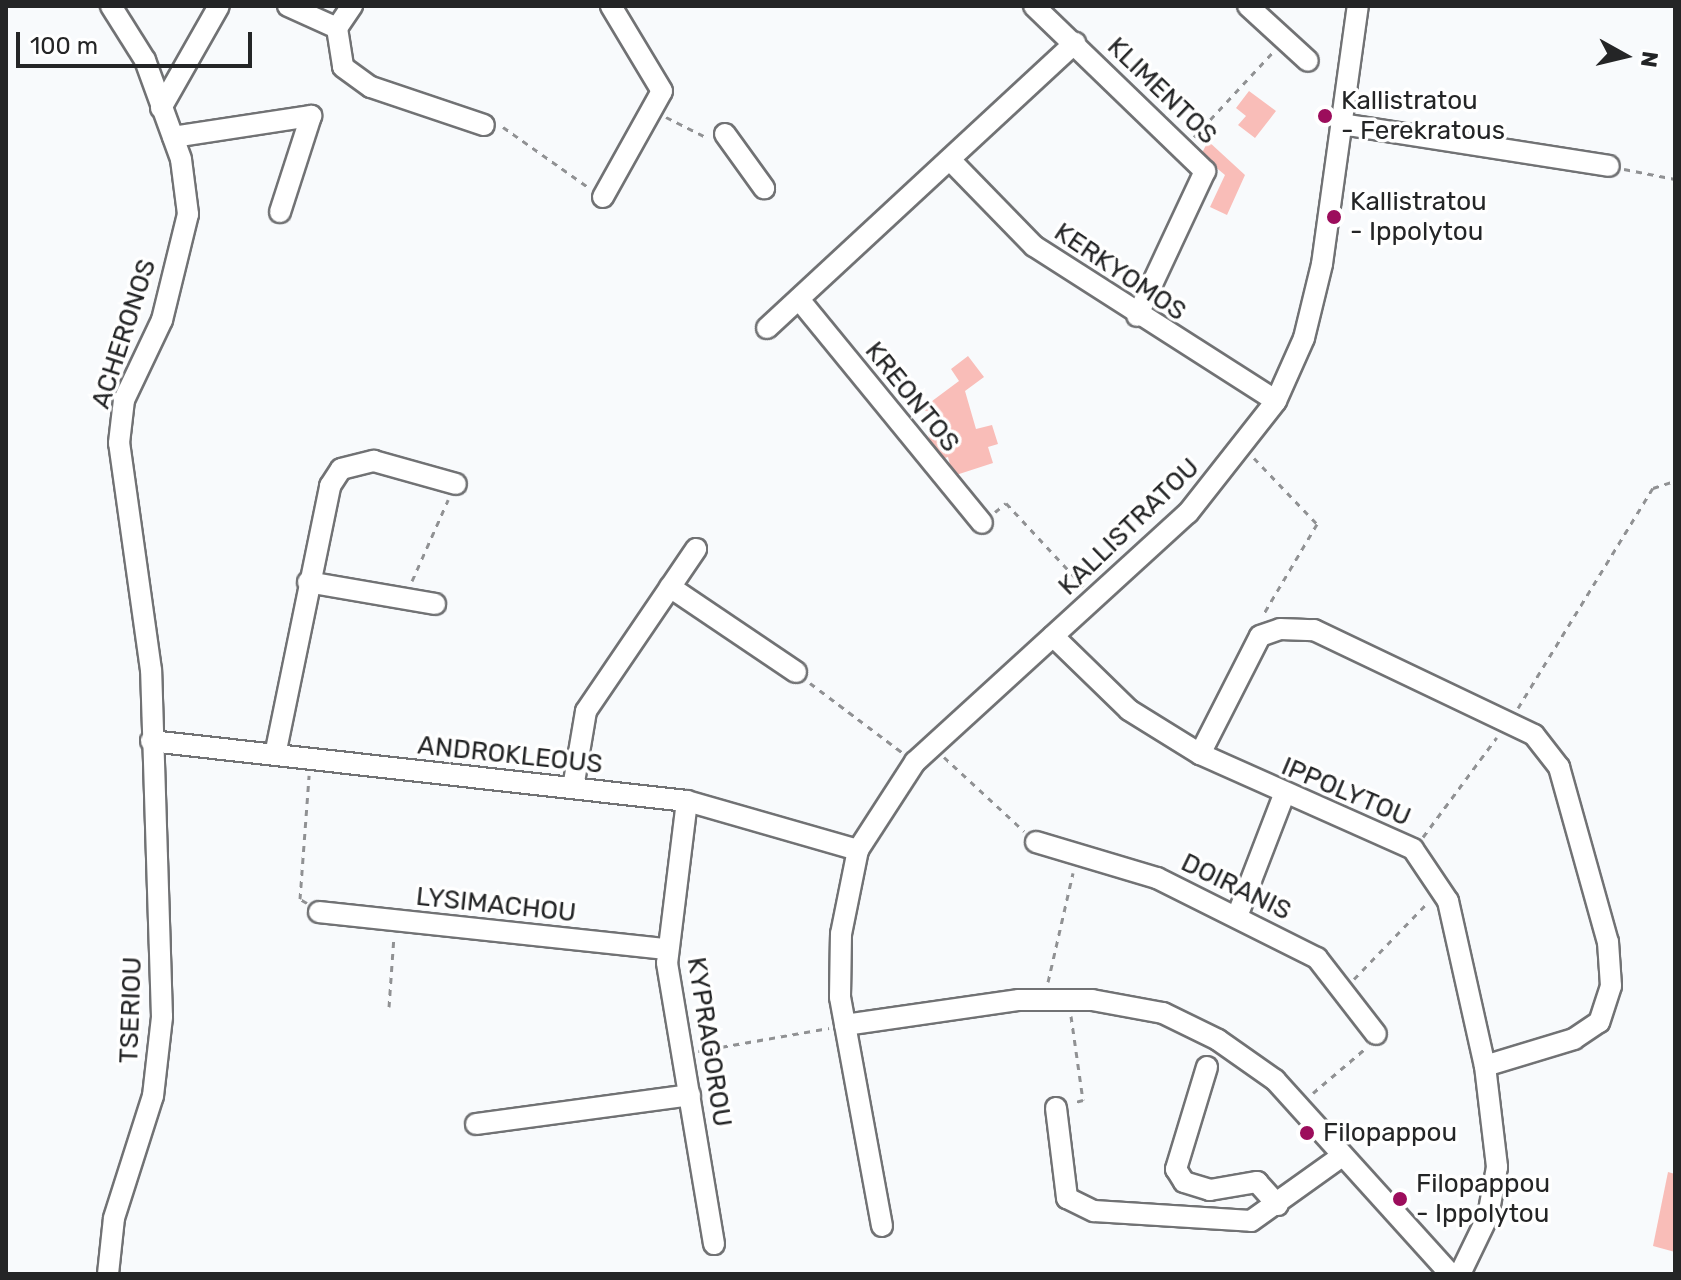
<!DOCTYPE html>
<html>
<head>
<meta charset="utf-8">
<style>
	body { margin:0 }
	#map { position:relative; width:1681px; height:1280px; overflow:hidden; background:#f8fafc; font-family:Rubik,sans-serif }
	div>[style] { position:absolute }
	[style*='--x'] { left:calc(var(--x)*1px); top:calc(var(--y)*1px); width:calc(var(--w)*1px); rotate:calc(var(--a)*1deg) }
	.building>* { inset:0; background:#f9bdb8 }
	.path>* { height:3px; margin-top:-1.5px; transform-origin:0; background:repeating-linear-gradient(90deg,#909193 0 6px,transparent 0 12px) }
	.roads { filter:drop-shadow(2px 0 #717274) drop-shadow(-2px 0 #717274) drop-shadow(0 2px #717274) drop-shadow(0 -2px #717274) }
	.minor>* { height:20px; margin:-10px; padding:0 10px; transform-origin:10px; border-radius:10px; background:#fff }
	.dots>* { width:22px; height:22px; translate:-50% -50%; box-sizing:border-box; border:4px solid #fff; border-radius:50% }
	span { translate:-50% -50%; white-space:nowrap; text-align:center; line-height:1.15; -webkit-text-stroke:7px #fff; paint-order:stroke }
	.street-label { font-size:26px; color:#242526 }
	.poi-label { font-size:26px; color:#242526 }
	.left { translate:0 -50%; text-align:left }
	.frame { position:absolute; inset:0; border:8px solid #242526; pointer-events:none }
	.north { position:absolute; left:1585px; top:16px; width:80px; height:80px; -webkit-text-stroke:6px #fff; paint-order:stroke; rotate:98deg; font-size:22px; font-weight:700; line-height:32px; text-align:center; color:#242526 }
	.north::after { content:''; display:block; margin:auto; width:28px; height:36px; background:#242526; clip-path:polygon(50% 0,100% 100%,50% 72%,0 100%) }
	.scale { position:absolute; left:16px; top:32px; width:236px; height:36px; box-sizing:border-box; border:4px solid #242526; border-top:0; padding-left:10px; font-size:24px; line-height:28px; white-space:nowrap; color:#242526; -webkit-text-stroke:6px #fff; paint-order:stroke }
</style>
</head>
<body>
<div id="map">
	<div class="building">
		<i style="clip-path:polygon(1249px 91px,1276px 111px,1255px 138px,1238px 125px,1246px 116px,1236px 108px)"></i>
		<i style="clip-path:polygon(1208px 141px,1245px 175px,1227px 215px,1210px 207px,1225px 175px,1201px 155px)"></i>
		<i style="clip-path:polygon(968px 356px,984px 377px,965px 391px,976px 429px,992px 425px,998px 444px,988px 447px,993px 463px,953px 476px,948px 457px,936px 461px,928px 434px,943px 430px,938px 413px,920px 410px,959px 381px,951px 369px)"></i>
		<i style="clip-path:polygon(1668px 1172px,1675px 1174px,1675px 1252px,1653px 1246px)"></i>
	</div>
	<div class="path">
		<i style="--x:666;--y:117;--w:47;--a:26.6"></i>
		<i style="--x:503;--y:127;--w:104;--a:35.2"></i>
		<i style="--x:1194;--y:137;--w:116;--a:-47.1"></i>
		<i style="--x:1624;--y:169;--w:52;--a:11.1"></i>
		<i style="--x:1254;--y:458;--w:91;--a:46.3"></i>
		<i style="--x:1317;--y:524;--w:106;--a:120.7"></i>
		<i style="--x:995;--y:512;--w:14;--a:-39"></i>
		<i style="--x:1006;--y:503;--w:115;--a:47.1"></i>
		<i style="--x:412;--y:581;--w:89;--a:-66"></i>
		<i style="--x:810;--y:683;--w:116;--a:37"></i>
		<i style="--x:1518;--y:708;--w:258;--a:-58.5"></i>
		<i style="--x:1653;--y:488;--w:23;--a:-18"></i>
		<i style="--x:944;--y:757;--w:109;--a:42.8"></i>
		<i style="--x:1423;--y:837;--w:124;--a:-53.5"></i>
		<i style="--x:307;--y:903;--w:8;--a:-150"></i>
		<i style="--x:300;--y:899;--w:124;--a:-85.8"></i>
		<i style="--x:1354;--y:979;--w:108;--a:-46.1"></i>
		<i style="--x:1048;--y:982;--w:112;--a:-77.1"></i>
		<i style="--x:389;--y:1007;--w:71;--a:-86"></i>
		<i style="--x:1071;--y:1016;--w:85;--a:81.9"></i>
		<i style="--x:1083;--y:1100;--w:11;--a:165"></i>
		<i style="--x:698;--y:1051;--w:133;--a:-10"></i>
		<i style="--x:1313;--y:1093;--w:71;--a:-40.4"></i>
	</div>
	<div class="roads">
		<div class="minor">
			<i style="--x:288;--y:6;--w:54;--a:24.2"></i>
			<i style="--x:337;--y:28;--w:39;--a:81"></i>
			<i style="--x:343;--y:67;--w:34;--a:36"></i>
			<i style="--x:371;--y:87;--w:119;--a:18.6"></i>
			<i style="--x:1034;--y:6;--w:238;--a:44"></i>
			<i style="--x:1205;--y:171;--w:160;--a:115.1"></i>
			<i style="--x:1248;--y:6;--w:81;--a:42.5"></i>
			<i style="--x:337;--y:28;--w:27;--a:-56"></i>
			<i style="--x:161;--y:108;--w:117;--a:-60.4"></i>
			<i style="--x:1341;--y:124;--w:271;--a:8.9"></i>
			<i style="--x:725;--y:134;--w:67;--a:54.2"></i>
			<i style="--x:173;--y:137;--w:140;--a:-8.7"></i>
			<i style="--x:311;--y:116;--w:101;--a:107.9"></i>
			<i style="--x:953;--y:163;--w:116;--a:45.7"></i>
			<i style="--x:1034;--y:246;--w:287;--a:32.6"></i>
			<i style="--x:603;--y:197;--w:121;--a:-60.9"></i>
			<i style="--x:662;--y:91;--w:99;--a:-121"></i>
			<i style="--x:802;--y:303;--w:284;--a:50.7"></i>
			<i style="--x:767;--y:328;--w:420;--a:-42.8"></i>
			<i style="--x:308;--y:582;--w:129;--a:9.8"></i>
			<i style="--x:670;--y:587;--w:152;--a:34"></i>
			<i style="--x:1053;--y:636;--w:106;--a:44.2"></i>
			<i style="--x:1129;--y:710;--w:84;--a:31.8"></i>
			<i style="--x:1200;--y:754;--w:233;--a:24"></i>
			<i style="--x:1413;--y:849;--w:63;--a:56.1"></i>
			<i style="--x:1448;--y:901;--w:169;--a:77.4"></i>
			<i style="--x:1485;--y:1066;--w:102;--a:83.2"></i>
			<i style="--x:1497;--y:1167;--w:50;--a:100.4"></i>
			<i style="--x:1488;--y:1216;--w:64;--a:115.8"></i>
			<i style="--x:151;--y:741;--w:539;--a:6.39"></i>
			<i style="--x:687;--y:801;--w:178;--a:16"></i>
			<i style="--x:1200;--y:754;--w:132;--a:-63"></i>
			<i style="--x:1260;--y:636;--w:21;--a:-19"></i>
			<i style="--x:1280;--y:629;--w:34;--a:2"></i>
			<i style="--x:1314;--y:630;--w:244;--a:25.5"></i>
			<i style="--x:1534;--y:735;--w:41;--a:52"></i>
			<i style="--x:1559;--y:767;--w:182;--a:74.4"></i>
			<i style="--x:1608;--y:942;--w:44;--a:86.1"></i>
			<i style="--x:1611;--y:986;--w:38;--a:108"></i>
			<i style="--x:1599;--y:1022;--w:30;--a:146"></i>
			<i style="--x:1574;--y:1039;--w:93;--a:163.1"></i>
			<i style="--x:275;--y:755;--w:275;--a:-78.4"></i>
			<i style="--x:330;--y:486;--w:20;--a:-57"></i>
			<i style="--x:341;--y:469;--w:34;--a:-14"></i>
			<i style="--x:374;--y:461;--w:85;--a:15.7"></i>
			<i style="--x:573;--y:788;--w:78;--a:-80.4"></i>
			<i style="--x:586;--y:711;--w:196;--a:-55.8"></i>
			<i style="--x:687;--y:801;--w:163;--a:97"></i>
			<i style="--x:667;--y:963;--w:285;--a:80.5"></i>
			<i style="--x:1036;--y:842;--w:126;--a:16.6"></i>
			<i style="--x:1157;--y:878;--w:179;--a:26.6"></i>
			<i style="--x:1317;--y:958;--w:96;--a:52.2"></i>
			<i style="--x:319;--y:912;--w:351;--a:6.1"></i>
			<i style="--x:1238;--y:914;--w:128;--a:-68.9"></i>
			<i style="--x:845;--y:1025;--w:176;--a:-8.2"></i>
			<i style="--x:1019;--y:1000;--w:73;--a:0"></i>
			<i style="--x:1092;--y:1000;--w:72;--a:10.4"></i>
			<i style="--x:1163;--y:1013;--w:61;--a:26.1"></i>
			<i style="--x:1218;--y:1040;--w:70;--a:35.1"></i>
			<i style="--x:1275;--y:1080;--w:261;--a:47.9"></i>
			<i style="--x:1207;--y:1067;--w:107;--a:106.9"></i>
			<i style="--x:1176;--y:1169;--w:15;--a:58"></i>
			<i style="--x:1184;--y:1182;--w:27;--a:17"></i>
			<i style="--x:1210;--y:1190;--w:48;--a:-9.7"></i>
			<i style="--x:1257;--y:1182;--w:31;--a:48"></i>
			<i style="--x:1056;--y:1108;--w:91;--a:83"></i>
			<i style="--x:1067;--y:1198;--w:30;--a:26"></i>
			<i style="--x:1094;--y:1211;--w:157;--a:3.6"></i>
			<i style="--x:1251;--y:1221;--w:112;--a:-35.5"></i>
			<i style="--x:476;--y:1124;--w:216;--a:-7.7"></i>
			<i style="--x:882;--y:1226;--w:233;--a:-100.4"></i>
			<i style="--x:840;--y:997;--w:63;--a:-89.1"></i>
			<i style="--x:841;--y:934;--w:86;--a:-78.6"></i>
			<i style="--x:858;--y:850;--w:105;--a:-57.1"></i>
			<i style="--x:915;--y:762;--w:369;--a:-42.4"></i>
			<i style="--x:1188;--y:513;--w:142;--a:-51.8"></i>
			<i style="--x:1276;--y:401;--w:69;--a:-66"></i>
			<i style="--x:1304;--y:338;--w:76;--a:-76.3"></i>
			<i style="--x:1322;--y:264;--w:260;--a:-82.1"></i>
			<i style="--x:108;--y:1274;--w:56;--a:-83.9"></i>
			<i style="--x:114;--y:1218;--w:128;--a:-72.3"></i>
			<i style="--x:153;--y:1096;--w:80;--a:-83.5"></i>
			<i style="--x:162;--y:1017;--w:347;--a:-91.8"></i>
			<i style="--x:151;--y:670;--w:229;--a:-98"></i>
			<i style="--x:119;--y:443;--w:43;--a:-83.4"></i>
			<i style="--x:124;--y:400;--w:89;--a:-64.6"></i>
			<i style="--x:162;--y:320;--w:109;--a:-76.2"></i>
			<i style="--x:188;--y:214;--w:55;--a:-97.3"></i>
			<i style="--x:181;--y:159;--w:105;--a:-110"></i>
			<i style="--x:145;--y:60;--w:64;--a:-122.2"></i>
		</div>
	</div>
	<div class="dots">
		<i style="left:1325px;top:116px;background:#9c0d5c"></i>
		<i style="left:1334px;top:217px;background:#9c0d5c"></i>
		<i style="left:1307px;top:1133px;background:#9c0d5c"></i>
		<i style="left:1400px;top:1199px;background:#9c0d5c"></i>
	</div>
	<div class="street-label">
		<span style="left:1162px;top:91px;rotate:44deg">KLIMENTOS</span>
		<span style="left:1120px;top:272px;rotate:34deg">KERKYOMOS</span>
		<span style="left:124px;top:334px;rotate:-72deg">ACHERONOS</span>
		<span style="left:912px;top:397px;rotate:51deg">KREONTOS</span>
		<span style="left:1129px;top:527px;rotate:-44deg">KALLISTRATOU</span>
		<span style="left:510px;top:755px;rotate:6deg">ANDROKLEOUS</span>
		<span style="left:1346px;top:792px;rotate:23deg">IPPOLYTOU</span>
		<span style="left:1236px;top:887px;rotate:26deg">DOIRANIS</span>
		<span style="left:496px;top:905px;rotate:6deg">LYSIMACHOU</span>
		<span style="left:131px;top:1010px;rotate:-88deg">TSERIOU</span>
		<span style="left:709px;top:1042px;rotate:81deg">KYPRAGOROU</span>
	</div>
	<div class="poi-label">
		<span class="left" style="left:1341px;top:116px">Kallistratou<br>- Ferekratous</span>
		<span class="left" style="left:1350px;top:217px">Kallistratou<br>- Ippolytou</span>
		<span class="left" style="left:1323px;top:1133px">Filopappou</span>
		<span class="left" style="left:1416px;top:1199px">Filopappou<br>- Ippolytou</span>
	</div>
	<div class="frame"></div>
	<div class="north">N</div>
	<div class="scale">100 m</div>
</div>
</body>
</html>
